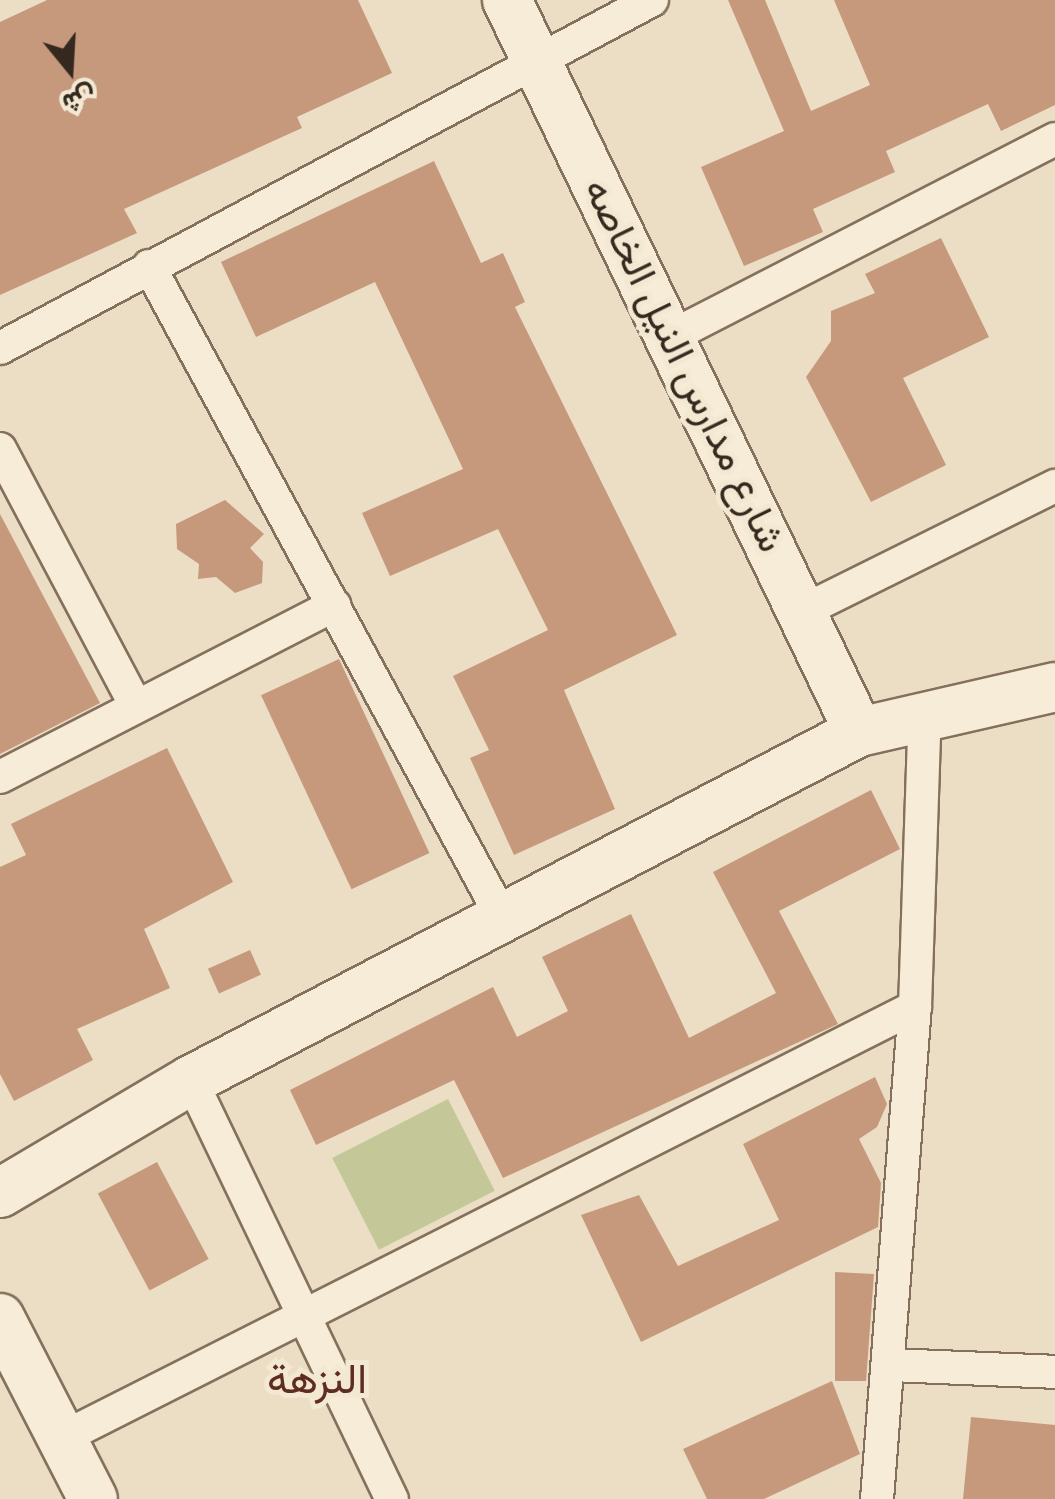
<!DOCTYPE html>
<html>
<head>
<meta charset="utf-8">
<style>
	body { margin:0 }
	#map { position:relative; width:1055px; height:1499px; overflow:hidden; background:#ebdec4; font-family:Spectral,Vazirmatn,serif }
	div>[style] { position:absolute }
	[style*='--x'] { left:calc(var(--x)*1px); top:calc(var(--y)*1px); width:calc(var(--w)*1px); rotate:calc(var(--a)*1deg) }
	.green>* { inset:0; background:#c4c899; transform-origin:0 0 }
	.building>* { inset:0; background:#c6997d; transform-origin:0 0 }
	.roads { filter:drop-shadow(2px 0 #84705c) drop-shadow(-2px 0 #84705c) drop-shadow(0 2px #84705c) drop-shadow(0 -2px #84705c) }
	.street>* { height:32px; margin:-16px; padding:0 16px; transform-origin:16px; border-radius:16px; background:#f6ecd7 }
	.secondary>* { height:48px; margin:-24px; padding:0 24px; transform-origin:24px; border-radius:24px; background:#f6ecd7 }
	span { translate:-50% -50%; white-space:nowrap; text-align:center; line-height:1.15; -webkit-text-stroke:10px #f3e9d3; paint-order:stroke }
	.street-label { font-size:40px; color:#35291f }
	.neighbourhood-label { font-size:42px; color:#5f2c21 }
	.north { position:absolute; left:20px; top:20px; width:100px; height:100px; -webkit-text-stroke:8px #f3e9d3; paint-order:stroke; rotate:162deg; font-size:28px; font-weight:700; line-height:40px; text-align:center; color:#35291f }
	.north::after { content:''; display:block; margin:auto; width:35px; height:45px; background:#35291f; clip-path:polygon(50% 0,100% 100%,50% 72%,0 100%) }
</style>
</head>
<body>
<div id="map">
	<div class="green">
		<i style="left:448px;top:1099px;width:103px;height:130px;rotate:63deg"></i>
	</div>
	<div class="building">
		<i style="clip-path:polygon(47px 0,358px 0,392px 73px,297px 117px,302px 128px,124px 209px,137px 233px,0 295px,0 22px)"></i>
		<i style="clip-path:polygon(728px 0,765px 0,811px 111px,870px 85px,834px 0,1055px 0,1055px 105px,1001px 131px,988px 104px,886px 151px,895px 172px,813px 209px,823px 232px,744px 266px,701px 167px,784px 131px)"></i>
		<i style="clip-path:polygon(434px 161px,481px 263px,503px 253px,525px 302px,515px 307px,677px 635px,564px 690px,615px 809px,514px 855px,470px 758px,489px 750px,453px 676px,548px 630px,498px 529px,390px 576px,362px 513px,463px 469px,375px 282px,256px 337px,221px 262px)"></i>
		<i style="clip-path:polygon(941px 238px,989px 337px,903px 378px,946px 465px,871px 502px,806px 377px,831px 341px,831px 311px,875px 293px,865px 274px)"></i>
		<i style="clip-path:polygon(225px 500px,264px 534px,250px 548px,263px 562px,262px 583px,235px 593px,216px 577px,198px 579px,199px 564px,177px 549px,176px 524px)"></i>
		<i style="clip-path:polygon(0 514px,100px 703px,0 754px)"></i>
		<i style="left:339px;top:659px;width:214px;height:86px;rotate:65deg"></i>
		<i style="clip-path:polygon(167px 748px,233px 882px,144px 929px,170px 988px,77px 1029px,93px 1060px,14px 1101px,0 1074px,0 867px,26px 855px,11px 824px)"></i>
		<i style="clip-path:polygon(871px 790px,900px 849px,779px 911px,838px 1024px,503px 1178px,454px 1080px,316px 1145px,290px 1090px,493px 987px,517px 1037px,568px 1011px,542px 957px,631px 914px,689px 1038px,776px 993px,713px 872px)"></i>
		<i style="left:250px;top:950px;width:27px;height:46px;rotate:66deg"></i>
		<i style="clip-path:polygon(875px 1077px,887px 1104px,877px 1127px,859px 1139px,881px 1183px,878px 1227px,641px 1342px,581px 1215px,639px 1195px,678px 1266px,779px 1220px,743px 1144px)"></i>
		<i style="left:157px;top:1162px;width:110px;height:67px;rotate:62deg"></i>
		<i style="clip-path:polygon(835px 1272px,874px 1274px,866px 1381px,835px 1381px)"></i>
		<i style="clip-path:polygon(832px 1381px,860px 1454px,764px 1499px,707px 1499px,683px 1449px)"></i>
		<i style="clip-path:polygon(971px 1417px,1055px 1425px,1055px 1499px,963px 1499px)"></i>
	</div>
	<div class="roads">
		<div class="street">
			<i style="--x:149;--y:266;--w:741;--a:61.53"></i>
			<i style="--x:670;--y:337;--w:433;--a:-27.2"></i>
			<i style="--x:0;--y:348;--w:739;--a:-28.09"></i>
			<i style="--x:0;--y:449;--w:289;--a:62.1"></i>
			<i style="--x:801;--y:612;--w:284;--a:-26.4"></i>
			<i style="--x:0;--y:777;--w:376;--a:-27.2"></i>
			<i style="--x:191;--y:1080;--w:465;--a:64.4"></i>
			<i style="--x:891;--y:1365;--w:164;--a:2.4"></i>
			<i style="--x:62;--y:1438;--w:956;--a:-26.81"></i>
			<i style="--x:877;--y:1499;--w:493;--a:-85.6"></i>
			<i style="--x:915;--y:1007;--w:296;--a:-88.1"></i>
		</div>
		<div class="secondary">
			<i style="--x:507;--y:0;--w:812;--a:64.32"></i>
			<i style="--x:0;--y:1193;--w:222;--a:-30.6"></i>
			<i style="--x:191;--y:1080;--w:753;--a:-27.52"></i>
			<i style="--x:859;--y:732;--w:201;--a:-12.9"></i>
			<i style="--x:0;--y:1318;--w:203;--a:62.8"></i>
		</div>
	</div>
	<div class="street-label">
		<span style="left:683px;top:366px;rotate:64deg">شارع مدارس النيل الخاصه</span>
	</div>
	<div class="neighbourhood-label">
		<span style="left:317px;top:1381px">النزهة</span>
	</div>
	<div class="north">ش</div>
</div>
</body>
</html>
